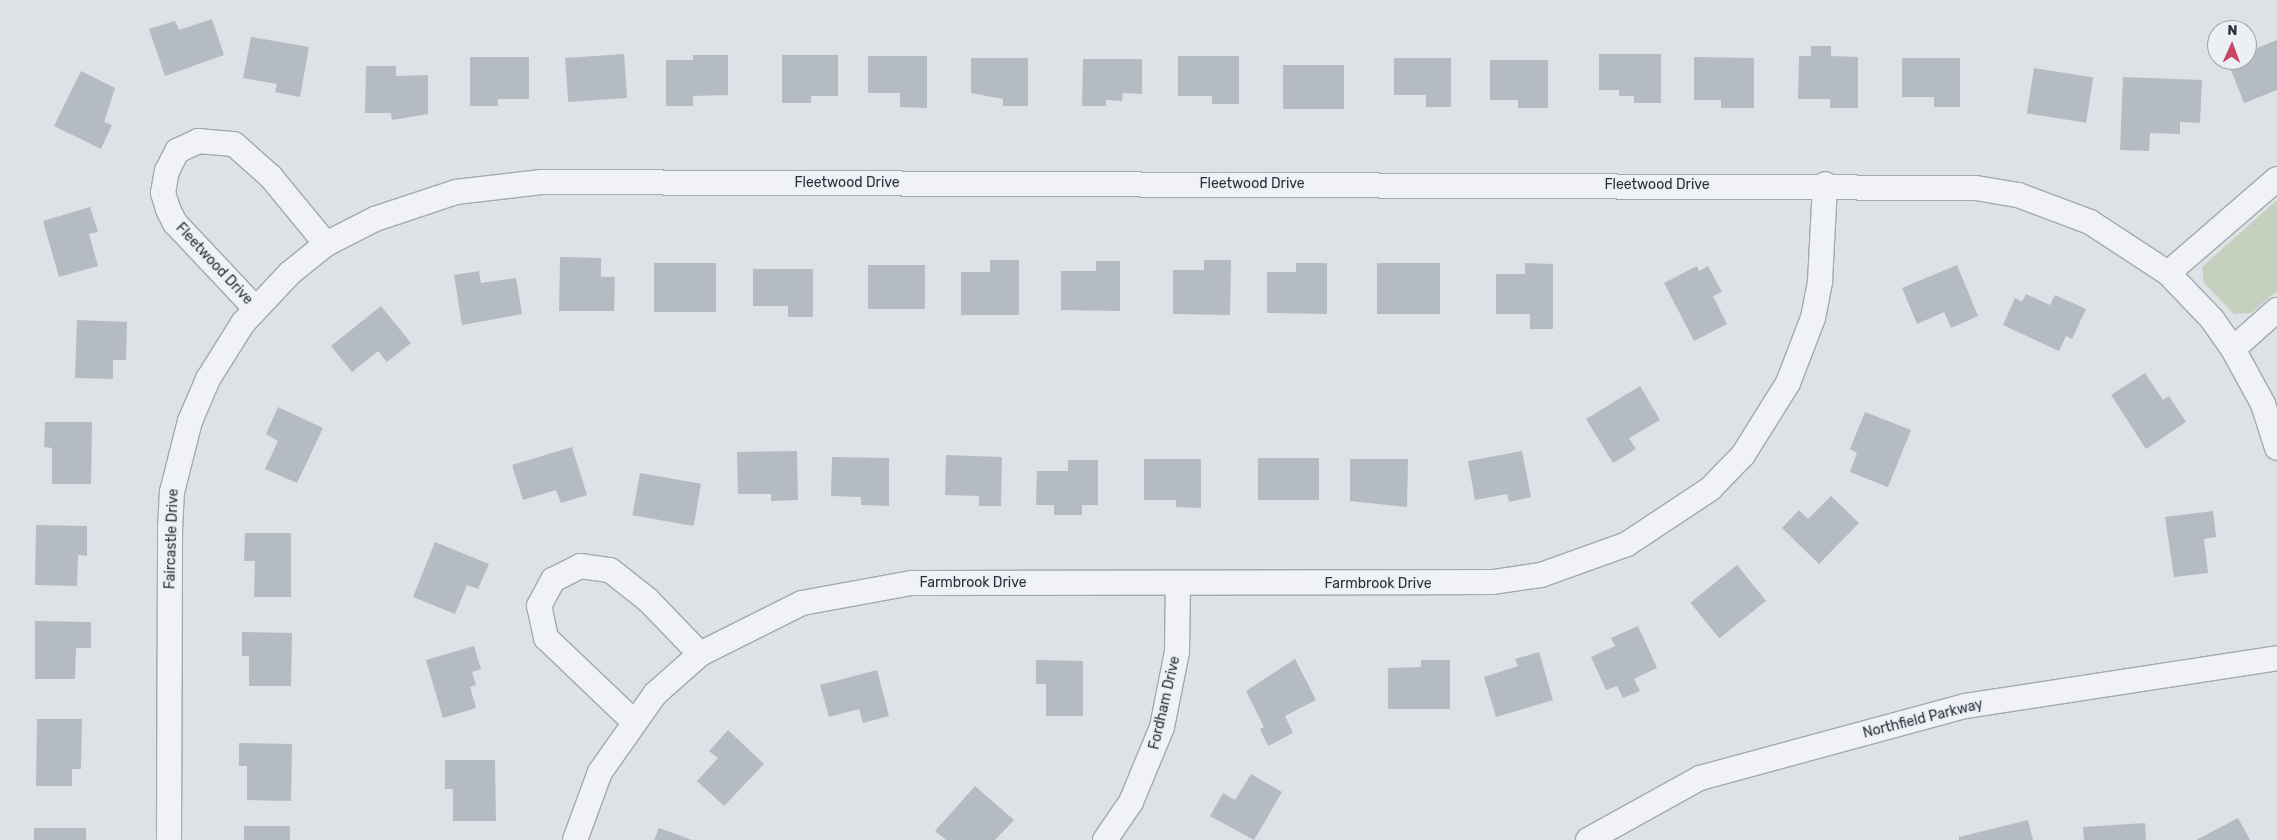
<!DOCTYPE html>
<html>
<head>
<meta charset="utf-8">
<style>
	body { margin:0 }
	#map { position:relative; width:2277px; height:840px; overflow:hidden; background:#dde2e6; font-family:Rubik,sans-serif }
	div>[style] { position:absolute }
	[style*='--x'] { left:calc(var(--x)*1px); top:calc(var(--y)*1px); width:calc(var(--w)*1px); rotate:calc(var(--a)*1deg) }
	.green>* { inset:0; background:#c5d0be }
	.building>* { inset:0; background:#b5bbc3; transform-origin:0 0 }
	.roads { filter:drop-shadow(1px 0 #a3a9b0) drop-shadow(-1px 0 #a3a9b0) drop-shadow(0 1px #a3a9b0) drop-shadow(0 -1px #a3a9b0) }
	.street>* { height:24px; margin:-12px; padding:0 12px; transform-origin:12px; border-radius:12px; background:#f0f2f5 }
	span { translate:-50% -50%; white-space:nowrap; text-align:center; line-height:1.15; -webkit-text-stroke:4px #ecf0f4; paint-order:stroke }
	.street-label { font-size:14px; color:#27313c }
	.north { position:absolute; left:2207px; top:20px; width:50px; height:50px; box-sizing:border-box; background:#ecf0f4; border:1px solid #9da4aa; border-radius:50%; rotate:2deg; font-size:14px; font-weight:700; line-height:20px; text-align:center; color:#27313c }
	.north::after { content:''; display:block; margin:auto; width:18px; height:22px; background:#c84567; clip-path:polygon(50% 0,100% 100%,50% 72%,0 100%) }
</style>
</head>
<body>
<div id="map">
	<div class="green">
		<i style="clip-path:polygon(2277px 200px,2277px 291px,2251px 313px,2234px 314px,2204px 283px,2202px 267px)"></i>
	</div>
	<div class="building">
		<i style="clip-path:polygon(212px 19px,224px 55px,165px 76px,149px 29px,175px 21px,179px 30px)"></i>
		<i style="clip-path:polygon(251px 37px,309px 47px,300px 97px,275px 92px,277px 84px,243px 78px)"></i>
		<i style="clip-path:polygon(2277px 40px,2277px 90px,2244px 103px,2227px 60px,2247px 60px,2247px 52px)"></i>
		<i style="clip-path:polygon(1811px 46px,1831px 46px,1831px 56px,1858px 57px,1858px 108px,1830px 108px,1830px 99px,1798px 99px,1799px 56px,1811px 56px)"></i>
		<i style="left:624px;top:54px;width:44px;height:59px;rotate:86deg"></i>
		<i style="clip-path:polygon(1599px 54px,1661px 54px,1661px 103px,1634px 103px,1634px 96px,1619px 96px,1619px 90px,1599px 90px)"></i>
		<i style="clip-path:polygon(693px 55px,728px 55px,728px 95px,693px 96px,693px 106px,666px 106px,666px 60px,693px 60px)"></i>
		<i style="clip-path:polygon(782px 55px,838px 55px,838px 96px,811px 96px,811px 103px,782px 103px)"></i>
		<i style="clip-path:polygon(868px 56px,927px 56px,927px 108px,900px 107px,900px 93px,868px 93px)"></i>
		<i style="clip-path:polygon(1178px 56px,1239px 56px,1239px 104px,1212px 104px,1212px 96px,1178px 96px)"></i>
		<i style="clip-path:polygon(470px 57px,529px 57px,529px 99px,498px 99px,498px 106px,470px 106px)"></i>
		<i style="clip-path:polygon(1694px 57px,1754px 58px,1754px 108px,1721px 108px,1721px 100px,1694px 100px)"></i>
		<i style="clip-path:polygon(971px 58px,1028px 58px,1028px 106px,1003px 106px,1003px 99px,971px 93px)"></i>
		<i style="clip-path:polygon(1394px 58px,1451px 58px,1451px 107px,1426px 107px,1426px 95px,1394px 95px)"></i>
		<i style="clip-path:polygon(1902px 58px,1960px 58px,1960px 107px,1934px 107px,1934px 97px,1902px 97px)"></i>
		<i style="clip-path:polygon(1083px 59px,1142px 59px,1142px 94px,1123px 93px,1122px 101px,1106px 100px,1106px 106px,1082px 106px)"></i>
		<i style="clip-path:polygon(1490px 60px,1548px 60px,1548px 108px,1518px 108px,1518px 100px,1490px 100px)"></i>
		<i style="left:1283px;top:65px;width:61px;height:44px"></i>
		<i style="clip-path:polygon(366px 66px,396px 66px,396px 76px,428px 75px,428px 114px,392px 120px,391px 113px,365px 113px)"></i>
		<i style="left:2034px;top:68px;width:60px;height:46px;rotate:9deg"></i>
		<i style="clip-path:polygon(81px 71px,115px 88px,104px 122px,112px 125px,101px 149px,54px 126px)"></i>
		<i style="clip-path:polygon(2123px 77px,2202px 80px,2200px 123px,2180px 122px,2180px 134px,2150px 133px,2149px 151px,2120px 150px)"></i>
		<i style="clip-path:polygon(90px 207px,98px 232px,89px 234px,98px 266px,59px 277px,43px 221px)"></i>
		<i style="clip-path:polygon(560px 257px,601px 258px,601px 277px,615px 277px,614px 311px,559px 311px)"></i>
		<i style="clip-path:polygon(990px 260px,1019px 260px,1019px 315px,961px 315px,961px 272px,990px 272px)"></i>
		<i style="clip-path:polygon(1204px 260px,1231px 260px,1230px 315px,1173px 314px,1173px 270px,1204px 270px)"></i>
		<i style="clip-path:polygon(1096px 261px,1120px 261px,1120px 311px,1061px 310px,1061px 271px,1096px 271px)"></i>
		<i style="left:654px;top:263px;width:62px;height:49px"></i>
		<i style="clip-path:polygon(1296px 263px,1327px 263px,1327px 314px,1267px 313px,1267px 272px,1296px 272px)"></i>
		<i style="left:1377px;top:263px;width:63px;height:51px"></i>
		<i style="clip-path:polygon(1525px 263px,1553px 264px,1553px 329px,1530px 329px,1530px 314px,1496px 314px,1496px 274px,1525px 274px)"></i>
		<i style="left:868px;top:265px;width:57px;height:44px"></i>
		<i style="clip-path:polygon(1957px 265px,1978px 316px,1951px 328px,1944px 312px,1917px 324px,1902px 288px)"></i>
		<i style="clip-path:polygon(1697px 266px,1699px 271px,1708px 266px,1722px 292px,1713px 296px,1727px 324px,1694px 341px,1664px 283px)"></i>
		<i style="clip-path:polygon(753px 269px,813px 269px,813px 317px,788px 317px,788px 306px,753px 306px)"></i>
		<i style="clip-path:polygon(479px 271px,481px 283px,516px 278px,522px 314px,462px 325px,454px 275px)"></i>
		<i style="clip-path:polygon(2026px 294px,2050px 305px,2055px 295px,2086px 309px,2072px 339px,2066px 336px,2059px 351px,2003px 325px,2015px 298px,2022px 302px)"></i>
		<i style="clip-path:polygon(381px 306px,411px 343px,387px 362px,378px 351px,352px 372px,331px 346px)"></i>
		<i style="clip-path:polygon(77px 320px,127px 322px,126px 360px,113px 360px,113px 379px,75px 378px)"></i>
		<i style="clip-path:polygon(2145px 373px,2163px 400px,2169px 396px,2186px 422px,2146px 449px,2111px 395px)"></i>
		<i style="clip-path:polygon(1640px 386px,1660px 420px,1629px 438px,1636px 449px,1613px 463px,1586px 419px)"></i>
		<i style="clip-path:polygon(278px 407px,323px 428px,297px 483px,265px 469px,278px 441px,266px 434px)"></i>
		<i style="clip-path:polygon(1865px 412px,1911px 430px,1888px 487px,1850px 472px,1857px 453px,1850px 449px)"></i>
		<i style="clip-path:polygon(45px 422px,92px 422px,91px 484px,52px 484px,52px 448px,44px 447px)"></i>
		<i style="clip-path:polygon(572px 447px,587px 495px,561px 503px,556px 490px,523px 500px,512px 465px)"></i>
		<i style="clip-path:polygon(797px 451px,798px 500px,771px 501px,771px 494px,738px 494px,737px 452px)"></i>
		<i style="clip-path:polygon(1522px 451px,1531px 497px,1509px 502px,1507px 494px,1475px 500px,1468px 461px)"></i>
		<i style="clip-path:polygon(946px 455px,1002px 457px,1001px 506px,979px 506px,979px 496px,945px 495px)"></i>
		<i style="clip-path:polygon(832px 457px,889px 458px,889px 506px,861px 505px,861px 497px,831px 496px)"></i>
		<i style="left:1258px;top:458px;width:61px;height:42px"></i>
		<i style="clip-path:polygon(1144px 459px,1201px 459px,1201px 508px,1176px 507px,1176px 500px,1144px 500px)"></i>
		<i style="clip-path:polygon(1350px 459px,1408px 459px,1407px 507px,1350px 501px)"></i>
		<i style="clip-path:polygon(1068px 460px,1098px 460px,1098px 505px,1082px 505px,1082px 515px,1054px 515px,1054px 505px,1036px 505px,1037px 471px,1068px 471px)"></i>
		<i style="left:640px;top:473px;width:62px;height:43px;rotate:10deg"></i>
		<i style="clip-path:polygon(1831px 496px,1859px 523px,1819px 564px,1782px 528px,1799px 510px,1808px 519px)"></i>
		<i style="clip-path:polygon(2213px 511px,2216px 537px,2204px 539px,2208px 573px,2174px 577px,2165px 517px)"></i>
		<i style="clip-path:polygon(36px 525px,87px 526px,87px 556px,78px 555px,77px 586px,35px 585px)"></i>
		<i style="clip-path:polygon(245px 533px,291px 533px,291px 597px,254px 597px,255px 561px,244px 561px)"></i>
		<i style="clip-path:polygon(435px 542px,489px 564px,478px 589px,467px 585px,455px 614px,413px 597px)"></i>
		<i style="left:1737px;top:565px;width:46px;height:60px;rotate:51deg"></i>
		<i style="clip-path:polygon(35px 621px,91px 622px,91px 648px,76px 648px,75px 679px,35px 679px)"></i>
		<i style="clip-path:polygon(1638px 626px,1657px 668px,1634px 679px,1640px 691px,1623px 698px,1617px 686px,1606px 690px,1591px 657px,1615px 646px,1611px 638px)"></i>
		<i style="clip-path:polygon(242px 632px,292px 633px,291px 686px,249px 686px,249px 656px,242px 656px)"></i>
		<i style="clip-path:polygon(474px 646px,481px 669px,472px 672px,476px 685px,470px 687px,476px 708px,443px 718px,426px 660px)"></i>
		<i style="clip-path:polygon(1539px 652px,1553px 700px,1496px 717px,1484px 677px,1518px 666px,1515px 659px)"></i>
		<i style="clip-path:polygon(1295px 659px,1316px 700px,1285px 716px,1293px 733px,1268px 746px,1260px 729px,1264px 727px,1246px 691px)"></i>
		<i style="clip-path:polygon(1036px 660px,1083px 661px,1083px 716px,1046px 716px,1046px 684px,1036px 684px)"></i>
		<i style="clip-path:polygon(1421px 660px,1450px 660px,1450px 709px,1388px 709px,1388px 668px,1421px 667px)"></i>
		<i style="clip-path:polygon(877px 670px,889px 716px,863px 723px,859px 709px,829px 717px,820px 685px)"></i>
		<i style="clip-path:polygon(37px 719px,82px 719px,81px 769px,72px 769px,72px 786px,36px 786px)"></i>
		<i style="clip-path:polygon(728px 730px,764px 764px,724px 806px,697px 781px,718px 758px,709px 751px)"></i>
		<i style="clip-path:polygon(239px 743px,292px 744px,291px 801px,247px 800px,247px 766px,239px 766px)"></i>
		<i style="clip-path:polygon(445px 760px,495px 760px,496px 821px,453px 821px,453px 789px,445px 789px)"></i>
		<i style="clip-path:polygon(1251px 774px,1282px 792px,1254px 840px,1210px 816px,1223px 793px,1235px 800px)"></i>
		<i style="clip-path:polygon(975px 786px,1014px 820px,995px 840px,946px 840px,935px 831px)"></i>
		<i style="clip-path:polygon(2238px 818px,2250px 840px,2196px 840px)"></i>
		<i style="clip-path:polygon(2028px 820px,2033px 840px,1959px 840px,1959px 837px)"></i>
		<i style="clip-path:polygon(2145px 823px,2146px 840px,2084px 840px,2083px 827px)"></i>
		<i style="left:244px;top:826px;width:46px;height:14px"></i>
		<i style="left:34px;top:828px;width:52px;height:12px"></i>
		<i style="clip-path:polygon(659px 828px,692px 840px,654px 840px)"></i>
	</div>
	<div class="roads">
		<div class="street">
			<i style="--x:2168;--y:273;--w:144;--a:-40.8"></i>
			<i style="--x:255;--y:308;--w:117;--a:-133.3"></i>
			<i style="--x:175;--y:223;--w:16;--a:-117"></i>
			<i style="--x:168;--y:209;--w:17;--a:-107"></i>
			<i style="--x:163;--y:193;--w:22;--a:-80"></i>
			<i style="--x:167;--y:171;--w:22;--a:-63"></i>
			<i style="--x:177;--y:151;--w:23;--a:-25"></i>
			<i style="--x:198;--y:141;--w:36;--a:5"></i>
			<i style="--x:234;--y:144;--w:50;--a:41.7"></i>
			<i style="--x:271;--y:177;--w:87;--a:50.6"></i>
			<i style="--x:2233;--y:349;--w:59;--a:-41.6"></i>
			<i style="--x:633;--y:721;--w:120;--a:-136.3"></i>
			<i style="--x:546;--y:638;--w:33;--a:-102"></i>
			<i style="--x:539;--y:606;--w:30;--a:-62"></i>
			<i style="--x:553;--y:580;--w:30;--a:-27"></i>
			<i style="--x:580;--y:566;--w:30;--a:8"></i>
			<i style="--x:610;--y:570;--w:48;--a:38.3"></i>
			<i style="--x:648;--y:600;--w:75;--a:46.1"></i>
			<i style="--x:169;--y:840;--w:311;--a:-89.8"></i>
			<i style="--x:170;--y:529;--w:37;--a:-87"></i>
			<i style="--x:172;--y:492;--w:73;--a:-75.8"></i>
			<i style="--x:190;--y:421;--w:46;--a:-66.8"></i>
			<i style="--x:208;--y:379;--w:66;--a:-58"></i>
			<i style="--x:243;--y:323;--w:69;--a:-46.8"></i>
			<i style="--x:290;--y:273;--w:46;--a:-38.9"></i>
			<i style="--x:326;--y:244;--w:55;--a:-27"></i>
			<i style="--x:375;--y:219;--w:85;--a:-18.4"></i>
			<i style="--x:456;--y:192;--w:86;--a:-6.7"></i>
			<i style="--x:541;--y:182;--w:1435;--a:0.24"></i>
			<i style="--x:1976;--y:188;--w:43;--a:9.5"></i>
			<i style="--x:2018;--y:195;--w:77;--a:20.6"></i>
			<i style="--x:2090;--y:222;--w:93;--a:33.2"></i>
			<i style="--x:2168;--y:273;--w:64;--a:46.3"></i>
			<i style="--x:2212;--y:319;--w:37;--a:55"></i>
			<i style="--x:2233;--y:349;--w:63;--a:61.4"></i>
			<i style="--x:2263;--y:404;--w:46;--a:72.3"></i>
			<i style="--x:575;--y:840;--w:72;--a:-69.8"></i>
			<i style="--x:600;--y:772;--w:95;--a:-54.8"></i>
			<i style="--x:655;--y:694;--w:60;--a:-41.6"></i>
			<i style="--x:700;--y:654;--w:114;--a:-26.6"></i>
			<i style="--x:802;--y:603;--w:111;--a:-10.4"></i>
			<i style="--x:911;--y:583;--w:582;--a:-0.1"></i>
			<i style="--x:1493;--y:582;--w:49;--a:-8.3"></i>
			<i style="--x:1541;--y:575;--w:91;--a:-19.8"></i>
			<i style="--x:1627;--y:544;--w:100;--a:-33.5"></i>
			<i style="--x:1710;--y:489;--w:47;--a:-45.9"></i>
			<i style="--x:1743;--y:455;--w:85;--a:-58"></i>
			<i style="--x:1788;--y:383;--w:70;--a:-69"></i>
			<i style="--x:1813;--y:318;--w:38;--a:-79"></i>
			<i style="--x:1820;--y:281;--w:97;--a:-87"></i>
			<i style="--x:1105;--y:840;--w:46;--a:-55.6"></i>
			<i style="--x:1131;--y:802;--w:81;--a:-67.5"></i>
			<i style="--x:1162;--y:727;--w:76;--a:-78.7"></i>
			<i style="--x:1177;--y:652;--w:68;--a:-89.2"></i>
			<i style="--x:1588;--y:840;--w:128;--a:-29"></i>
			<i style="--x:1700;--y:778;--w:275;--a:-15.2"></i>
			<i style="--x:1965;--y:706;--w:316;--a:-8.7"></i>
		</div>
	</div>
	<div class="street-label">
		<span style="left:847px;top:183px">Fleetwood Drive</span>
		<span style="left:1252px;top:184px">Fleetwood Drive</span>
		<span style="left:1657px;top:185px">Fleetwood Drive</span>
		<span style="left:214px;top:264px;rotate:47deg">Fleetwood Drive</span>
		<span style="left:172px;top:539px;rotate:-88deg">Faircastle Drive</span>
		<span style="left:973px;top:583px">Farmbrook Drive</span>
		<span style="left:1378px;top:584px">Farmbrook Drive</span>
		<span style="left:1165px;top:703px;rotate:-77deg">Fordham Drive</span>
		<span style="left:1923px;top:719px;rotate:-14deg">Northfield Parkway</span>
	</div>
	<div class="north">N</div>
</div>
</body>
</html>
